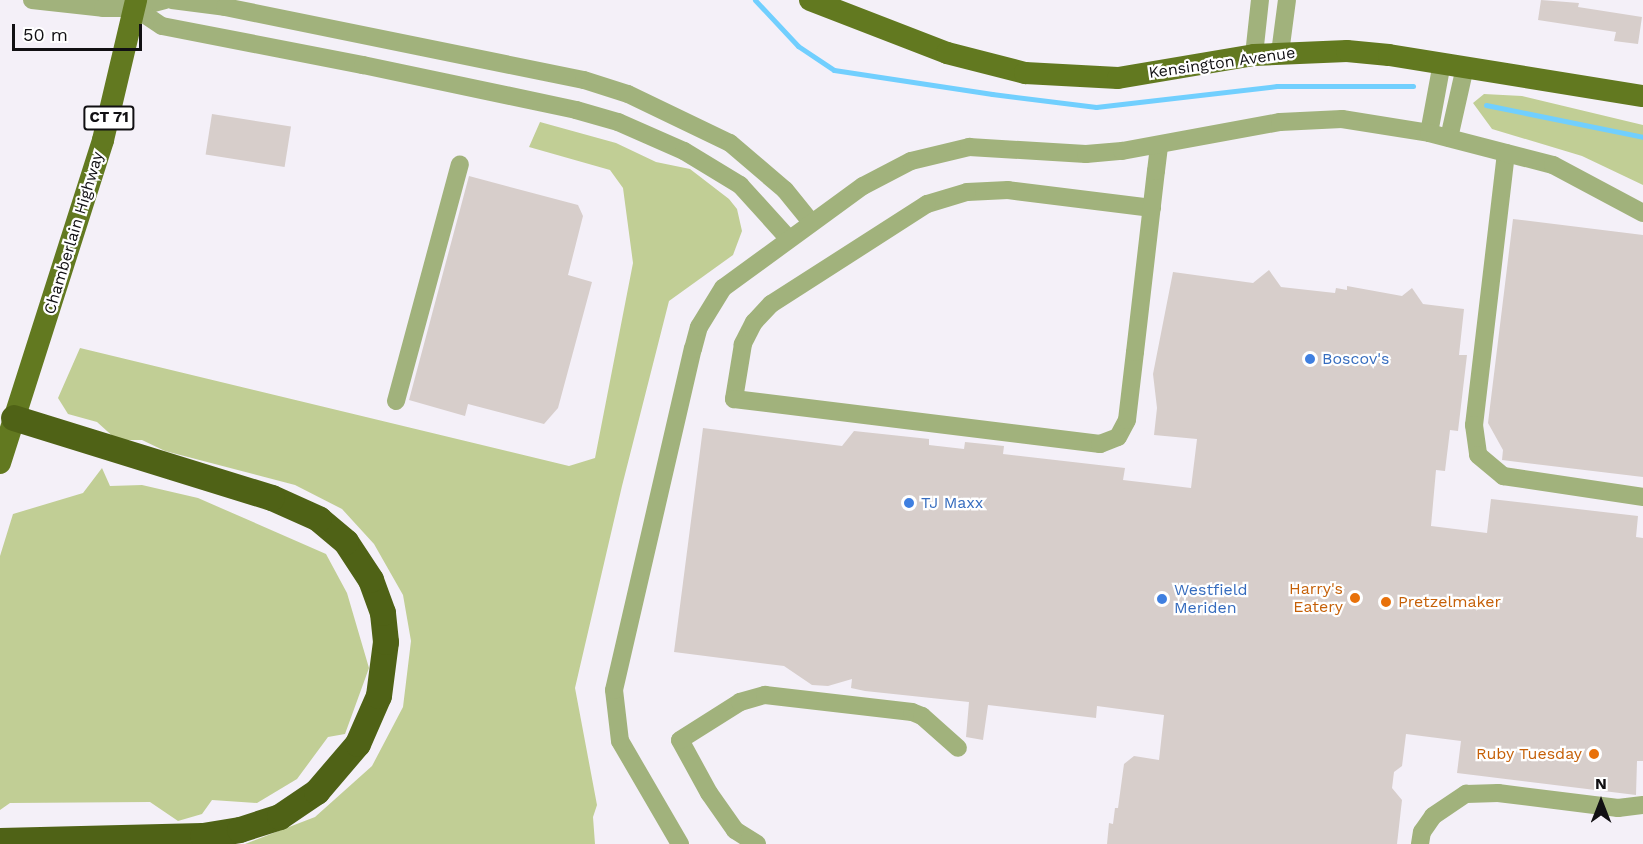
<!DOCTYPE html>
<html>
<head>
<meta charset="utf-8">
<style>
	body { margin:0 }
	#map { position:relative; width:1643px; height:844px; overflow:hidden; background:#f4f0f8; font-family:"Work Sans",sans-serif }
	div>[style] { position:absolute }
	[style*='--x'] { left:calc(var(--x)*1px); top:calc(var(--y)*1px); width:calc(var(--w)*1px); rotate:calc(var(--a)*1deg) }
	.green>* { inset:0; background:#c1ce95 }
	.stream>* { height:5px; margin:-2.5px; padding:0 2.5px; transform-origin:2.5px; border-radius:2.5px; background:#71cffe }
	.building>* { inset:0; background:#d7cecb; transform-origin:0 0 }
	.minor>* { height:18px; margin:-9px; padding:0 9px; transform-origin:9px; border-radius:9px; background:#a1b27c }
	.major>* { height:22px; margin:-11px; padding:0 11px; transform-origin:11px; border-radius:11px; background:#627920 }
	.highway>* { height:26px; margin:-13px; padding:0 13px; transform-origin:13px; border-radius:13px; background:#4f6216 }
	.dots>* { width:16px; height:16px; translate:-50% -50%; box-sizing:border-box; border:3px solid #fff; border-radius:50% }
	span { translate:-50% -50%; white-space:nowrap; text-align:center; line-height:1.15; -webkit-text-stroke:4.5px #fff; paint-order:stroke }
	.shield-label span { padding:2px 4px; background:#fff; border:2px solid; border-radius:4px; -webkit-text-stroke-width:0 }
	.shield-label { font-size:15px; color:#111013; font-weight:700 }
	.street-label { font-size:16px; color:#111013 }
	.shop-label { font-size:16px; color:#366cbe }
	.left { translate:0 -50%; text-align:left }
	.food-label { font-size:16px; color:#c56008 }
	.right { translate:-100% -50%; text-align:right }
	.north { position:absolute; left:1571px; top:772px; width:60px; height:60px; -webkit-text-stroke:4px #fff; paint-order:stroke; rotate:0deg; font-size:16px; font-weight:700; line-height:24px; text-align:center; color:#111013 }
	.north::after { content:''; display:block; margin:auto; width:21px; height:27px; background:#111013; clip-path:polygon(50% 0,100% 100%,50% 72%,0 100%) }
	.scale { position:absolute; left:12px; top:24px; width:130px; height:27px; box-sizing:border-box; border:3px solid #111013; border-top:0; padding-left:8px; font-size:18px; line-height:21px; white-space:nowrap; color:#111013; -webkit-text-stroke:4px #fff; paint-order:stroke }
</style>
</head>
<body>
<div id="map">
	<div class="green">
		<i style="clip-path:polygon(1484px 94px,1522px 96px,1643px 125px,1643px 185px,1582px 156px,1492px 129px,1473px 103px)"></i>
		<i style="clip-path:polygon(540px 122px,616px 143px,656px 162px,690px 169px,729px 199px,737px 209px,742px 231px,733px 255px,669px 301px,622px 486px,575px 688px,597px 805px,593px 817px,595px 844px,245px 844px,315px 817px,372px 766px,403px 707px,411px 641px,403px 595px,374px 544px,342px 509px,295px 485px,165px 451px,142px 440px,117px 440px,97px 422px,68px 414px,58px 398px,80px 348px,569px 466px,595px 458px,633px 263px,623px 188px,610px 170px,529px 147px)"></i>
		<i style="clip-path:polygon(102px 468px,110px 486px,142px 485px,198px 498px,326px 554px,347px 593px,369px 668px,345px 734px,328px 737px,297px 779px,257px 803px,212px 800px,202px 814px,178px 821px,150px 802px,10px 803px,0 810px,0 556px,13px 514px,83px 493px)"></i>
	</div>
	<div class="stream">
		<i style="--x:755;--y:0;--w:63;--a:46.9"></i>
		<i style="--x:798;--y:46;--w:43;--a:33.7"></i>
		<i style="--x:834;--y:70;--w:160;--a:8.6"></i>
		<i style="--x:992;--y:94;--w:105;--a:7.1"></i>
		<i style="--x:1096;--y:107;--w:182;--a:-6.6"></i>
		<i style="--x:1277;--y:86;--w:136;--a:0"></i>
		<i style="--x:1486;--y:105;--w:160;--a:11.5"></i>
	</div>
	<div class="building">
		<i style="clip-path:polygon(1541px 0,1579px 3px,1578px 7px,1642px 17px,1638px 44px,1614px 41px,1616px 32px,1538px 20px)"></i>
		<i style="left:212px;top:114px;width:80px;height:41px;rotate:9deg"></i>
		<i style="clip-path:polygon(469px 176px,578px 205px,583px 216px,568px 275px,592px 282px,558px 408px,544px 424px,468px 404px,465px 416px,409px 400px)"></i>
		<i style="clip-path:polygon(1513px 219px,1643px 235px,1643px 477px,1502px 460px,1503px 450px,1488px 423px)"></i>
		<i style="clip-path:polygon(1269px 270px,1281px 287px,1335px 293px,1336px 288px,1347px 290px,1347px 286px,1402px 296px,1412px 288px,1423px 304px,1464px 309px,1459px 355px,1467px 355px,1458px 431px,1450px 430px,1445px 471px,1436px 470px,1431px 526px,1487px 533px,1491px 499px,1638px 516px,1636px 537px,1643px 538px,1643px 761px,1637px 761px,1636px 795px,1457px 773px,1461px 741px,1406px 734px,1402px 766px,1394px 772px,1392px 788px,1402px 800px,1397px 844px,1107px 844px,1109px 823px,1113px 824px,1115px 808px,1118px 808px,1124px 764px,1134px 756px,1159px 760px,1164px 715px,1097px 706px,1096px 718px,988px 705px,983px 740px,966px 737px,969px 702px,865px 691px,851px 688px,852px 679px,828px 686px,812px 685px,784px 666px,674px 652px,703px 428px,842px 446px,854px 431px,929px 439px,929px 445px,964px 449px,965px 442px,1004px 446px,1003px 454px,1125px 468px,1123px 480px,1191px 488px,1197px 439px,1154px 435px,1157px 408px,1153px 374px,1173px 272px,1253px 283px)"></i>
	</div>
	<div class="minor">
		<i style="--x:32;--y:0;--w:71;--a:6.4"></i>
		<i style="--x:103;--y:8;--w:32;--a:0"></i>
		<i style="--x:135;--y:8;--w:31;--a:-15"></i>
		<i style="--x:172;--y:0;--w:53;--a:7.5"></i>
		<i style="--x:225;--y:7;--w:366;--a:11.5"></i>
		<i style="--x:584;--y:80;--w:46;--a:17.7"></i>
		<i style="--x:628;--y:94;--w:113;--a:25.7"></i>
		<i style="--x:730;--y:143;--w:72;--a:40.5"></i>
		<i style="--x:785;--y:190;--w:41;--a:50.9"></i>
		<i style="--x:135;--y:8;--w:32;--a:34"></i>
		<i style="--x:162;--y:26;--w:205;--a:11"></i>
		<i style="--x:363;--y:65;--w:218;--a:11.9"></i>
		<i style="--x:576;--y:110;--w:44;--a:15.9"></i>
		<i style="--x:618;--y:122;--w:72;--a:23.7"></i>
		<i style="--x:684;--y:151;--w:66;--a:31.3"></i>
		<i style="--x:740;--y:185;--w:72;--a:47.8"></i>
		<i style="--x:1280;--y:53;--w:53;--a:-82.5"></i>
		<i style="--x:1254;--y:55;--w:55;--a:-83.8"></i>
		<i style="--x:1429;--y:133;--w:71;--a:-79.5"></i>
		<i style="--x:1449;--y:138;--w:73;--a:-77.3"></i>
		<i style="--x:1506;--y:153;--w:274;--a:96.7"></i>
		<i style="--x:1474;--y:425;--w:30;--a:82"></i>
		<i style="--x:1478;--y:455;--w:33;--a:40"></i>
		<i style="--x:1503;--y:476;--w:142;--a:8.5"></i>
		<i style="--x:1152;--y:208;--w:145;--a:-172.9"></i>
		<i style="--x:1008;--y:190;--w:41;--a:177.2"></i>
		<i style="--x:967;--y:192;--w:42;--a:163.3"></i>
		<i style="--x:927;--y:204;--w:185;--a:147.3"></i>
		<i style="--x:771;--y:304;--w:25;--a:133"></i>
		<i style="--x:754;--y:322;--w:25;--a:117"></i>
		<i style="--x:743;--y:344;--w:56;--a:99.3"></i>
		<i style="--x:734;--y:399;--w:369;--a:7"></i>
		<i style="--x:1100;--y:444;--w:19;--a:-21"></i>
		<i style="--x:1118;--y:437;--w:19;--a:-62"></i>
		<i style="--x:1127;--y:420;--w:68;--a:-83.3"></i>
		<i style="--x:1135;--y:352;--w:182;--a:-83.4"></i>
		<i style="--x:1156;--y:171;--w:26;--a:-83"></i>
		<i style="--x:396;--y:401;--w:245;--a:-74.9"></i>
		<i style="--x:680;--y:844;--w:119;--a:-120.2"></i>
		<i style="--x:620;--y:741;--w:51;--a:-96.7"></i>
		<i style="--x:614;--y:690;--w:350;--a:-77"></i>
		<i style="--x:693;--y:349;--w:23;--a:-75"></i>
		<i style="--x:699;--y:327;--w:46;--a:-58.4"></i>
		<i style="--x:723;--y:288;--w:173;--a:-36.1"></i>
		<i style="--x:863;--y:186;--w:54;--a:-27.5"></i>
		<i style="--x:911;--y:161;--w:60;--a:-13.6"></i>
		<i style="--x:969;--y:147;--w:117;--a:3.4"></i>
		<i style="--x:1086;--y:154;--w:36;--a:-5"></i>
		<i style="--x:1122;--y:151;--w:161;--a:-10.4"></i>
		<i style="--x:1280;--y:122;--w:62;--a:-2.8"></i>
		<i style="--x:1342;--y:119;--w:88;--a:9.1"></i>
		<i style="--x:1429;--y:133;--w:128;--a:14.5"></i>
		<i style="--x:1553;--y:165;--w:102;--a:28.1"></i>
		<i style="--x:757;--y:844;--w:26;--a:-148"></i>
		<i style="--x:735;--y:830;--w:45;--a:-125.1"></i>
		<i style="--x:709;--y:793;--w:60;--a:-118.7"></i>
		<i style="--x:680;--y:740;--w:71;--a:-32.3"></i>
		<i style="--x:740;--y:702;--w:26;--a:-16"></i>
		<i style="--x:765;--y:695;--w:148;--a:6.6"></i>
		<i style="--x:912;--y:712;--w:11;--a:22"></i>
		<i style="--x:922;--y:716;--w:48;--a:41.6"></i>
		<i style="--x:1420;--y:844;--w:12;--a:-81"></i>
		<i style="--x:1422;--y:832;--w:19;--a:-55"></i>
		<i style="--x:1433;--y:816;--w:40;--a:-34"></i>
		<i style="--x:1466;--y:794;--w:32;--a:-2"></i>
		<i style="--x:1498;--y:793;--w:121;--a:7.1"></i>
		<i style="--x:1618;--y:808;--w:25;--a:-7"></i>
	</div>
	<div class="major">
		<i style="--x:810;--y:0;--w:147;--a:21.1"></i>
		<i style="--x:947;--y:53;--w:81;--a:14.4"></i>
		<i style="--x:1025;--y:73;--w:93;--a:3.1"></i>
		<i style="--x:1118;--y:78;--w:138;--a:-9.6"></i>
		<i style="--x:1254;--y:55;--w:93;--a:-2.5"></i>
		<i style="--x:1347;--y:51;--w:42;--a:5.4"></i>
		<i style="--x:1389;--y:55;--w:257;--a:9.2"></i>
		<i style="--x:0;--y:463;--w:339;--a:-72.3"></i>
		<i style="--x:103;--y:140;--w:144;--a:-76.7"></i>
	</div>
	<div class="highway">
		<i style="--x:0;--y:841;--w:203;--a:-1.4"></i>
		<i style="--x:203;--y:836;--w:37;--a:-9"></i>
		<i style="--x:240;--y:830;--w:42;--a:-18"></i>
		<i style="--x:280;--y:817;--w:45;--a:-34"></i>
		<i style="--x:317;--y:792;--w:63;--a:-49.5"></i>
		<i style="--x:358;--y:744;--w:52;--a:-66.4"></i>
		<i style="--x:379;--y:696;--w:54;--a:-82.6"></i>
		<i style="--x:386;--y:642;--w:29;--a:-96"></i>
		<i style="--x:383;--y:613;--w:35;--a:-110"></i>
		<i style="--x:371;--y:580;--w:45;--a:-123.3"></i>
		<i style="--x:346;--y:542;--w:35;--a:-140"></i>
		<i style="--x:319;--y:519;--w:51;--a:-155.9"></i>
		<i style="--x:272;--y:498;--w:270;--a:-162.8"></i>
	</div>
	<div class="dots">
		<i style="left:1310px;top:359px;background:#3f7fe0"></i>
		<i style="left:909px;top:503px;background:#3f7fe0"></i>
		<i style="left:1355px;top:598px;background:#e8710a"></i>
		<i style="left:1162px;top:599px;background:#3f7fe0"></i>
		<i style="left:1386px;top:602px;background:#e8710a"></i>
		<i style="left:1594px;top:754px;background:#e8710a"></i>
	</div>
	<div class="shield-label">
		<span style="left:109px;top:118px">CT 71</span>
	</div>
	<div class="street-label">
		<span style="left:1222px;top:63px;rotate:-8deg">Kensington Avenue</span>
		<span style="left:74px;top:233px;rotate:-73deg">Chamberlain Highway</span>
	</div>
	<div class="shop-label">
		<span class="left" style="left:1322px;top:359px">Boscov's</span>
		<span class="left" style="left:921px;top:503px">TJ Maxx</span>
		<span class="left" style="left:1174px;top:599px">Westfield<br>Meriden</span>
	</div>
	<div class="food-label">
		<span class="right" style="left:1343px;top:598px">Harry's<br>Eatery</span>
		<span class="left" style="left:1398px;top:602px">Pretzelmaker</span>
		<span class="right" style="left:1582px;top:754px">Ruby Tuesday</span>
	</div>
	<div class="north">N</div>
	<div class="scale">50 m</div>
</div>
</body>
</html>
